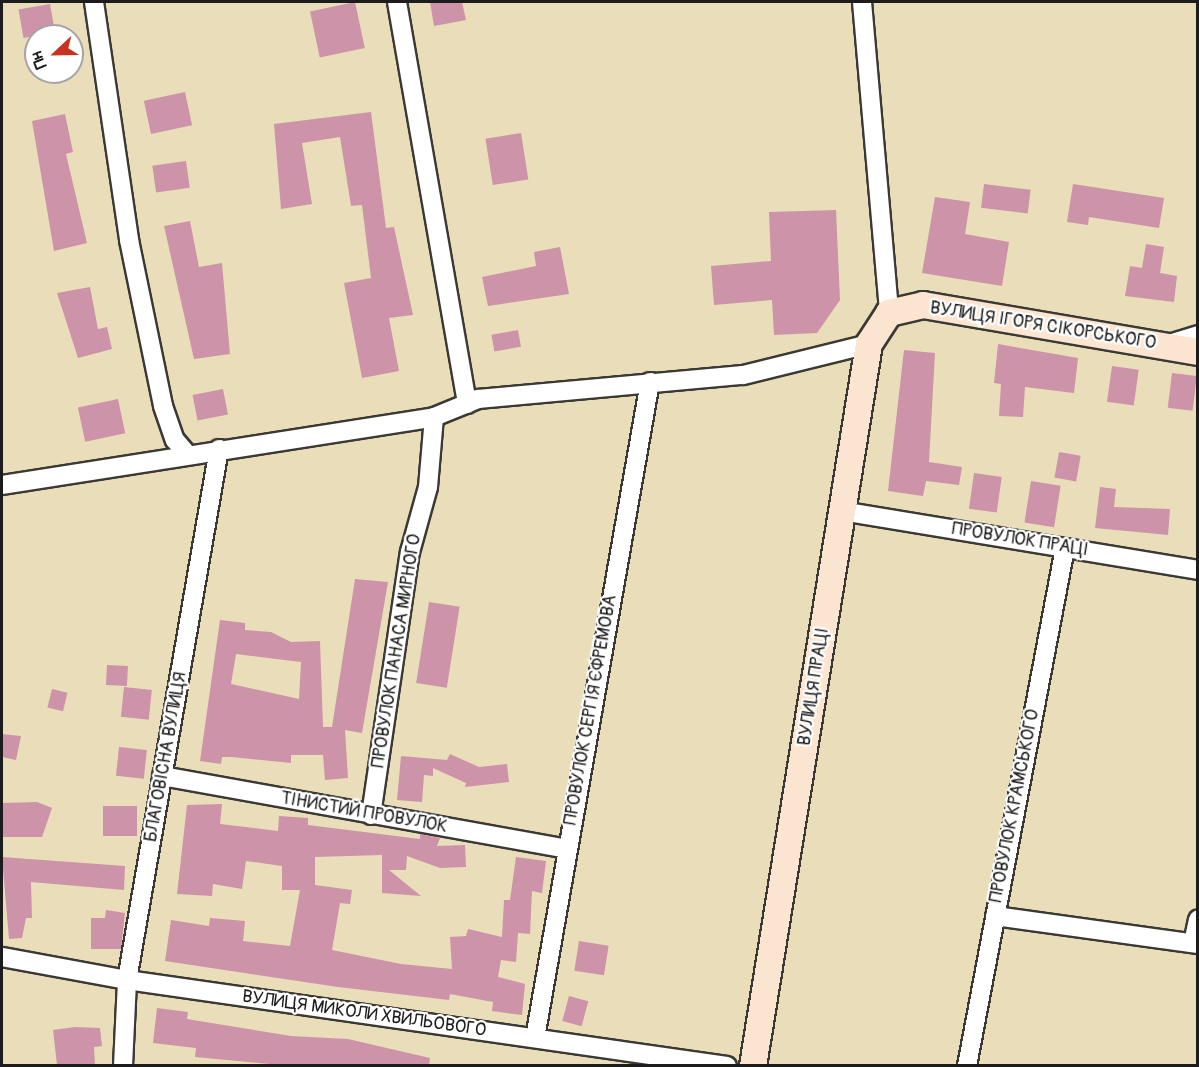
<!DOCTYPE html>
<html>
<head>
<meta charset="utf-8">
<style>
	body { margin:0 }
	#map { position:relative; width:1199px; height:1067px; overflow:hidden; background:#e9deb9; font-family:Pangolin,sans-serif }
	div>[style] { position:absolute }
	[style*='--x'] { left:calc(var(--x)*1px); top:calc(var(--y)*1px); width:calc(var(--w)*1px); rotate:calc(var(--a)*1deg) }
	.building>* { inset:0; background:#cd93a9; transform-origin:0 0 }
	.roads { filter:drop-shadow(2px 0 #3b3934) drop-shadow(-2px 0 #3b3934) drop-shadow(0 2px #3b3934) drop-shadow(0 -2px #3b3934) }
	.minor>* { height:18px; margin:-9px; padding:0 9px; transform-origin:9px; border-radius:9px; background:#fff }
	.secondary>* { height:26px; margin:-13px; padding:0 13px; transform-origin:13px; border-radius:13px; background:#fce5d0 }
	span { translate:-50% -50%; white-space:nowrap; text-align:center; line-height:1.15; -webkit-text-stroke:4.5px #fff; paint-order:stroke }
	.street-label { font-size:18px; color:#1c1c1c }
	.frame { position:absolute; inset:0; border:3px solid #1c1c1c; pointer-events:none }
	.north { position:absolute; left:24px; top:24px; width:60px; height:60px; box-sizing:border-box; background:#fff; border:2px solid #a4a4a4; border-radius:50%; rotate:248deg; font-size:16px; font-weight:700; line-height:24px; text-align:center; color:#1c1c1c }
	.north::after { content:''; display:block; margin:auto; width:21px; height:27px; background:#c8321e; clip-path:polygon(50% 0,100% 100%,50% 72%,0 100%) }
</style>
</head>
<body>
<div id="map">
	<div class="building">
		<i style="left:355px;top:2px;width:47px;height:46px;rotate:78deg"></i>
		<i style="clip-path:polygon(430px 2px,462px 2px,466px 20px,434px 26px)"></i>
		<i style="left:50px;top:4px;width:29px;height:32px;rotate:80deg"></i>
		<i style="left:185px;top:92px;width:34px;height:42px;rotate:78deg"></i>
		<i style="clip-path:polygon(371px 112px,386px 228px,394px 227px,413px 315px,389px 318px,399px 371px,362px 378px,344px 283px,371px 278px,362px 205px,351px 206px,340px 137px,302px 143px,312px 204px,281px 209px,274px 124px)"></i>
		<i style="clip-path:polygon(65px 114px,73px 152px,66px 154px,87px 243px,54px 251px,32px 121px)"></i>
		<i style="left:521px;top:133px;width:47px;height:36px;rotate:81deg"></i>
		<i style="left:186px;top:161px;width:27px;height:34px;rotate:82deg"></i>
		<i style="left:984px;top:184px;width:47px;height:24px;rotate:7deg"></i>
		<i style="clip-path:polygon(1073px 184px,1164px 198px,1159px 228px,1089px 217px,1088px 225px,1067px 222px)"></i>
		<i style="clip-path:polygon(935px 197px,970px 202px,965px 234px,1009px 242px,1002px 286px,922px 273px)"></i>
		<i style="clip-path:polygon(836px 210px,840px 300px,817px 333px,774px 335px,772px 300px,714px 305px,711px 266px,771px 261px,769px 212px)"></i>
		<i style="clip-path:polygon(190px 221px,199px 267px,222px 263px,230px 354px,194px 359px,164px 226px)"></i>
		<i style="clip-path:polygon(1146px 244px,1164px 247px,1160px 273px,1177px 276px,1174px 302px,1125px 296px,1130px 266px,1142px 268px)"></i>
		<i style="clip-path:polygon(560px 247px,569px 294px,488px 306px,482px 277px,536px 266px,534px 252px)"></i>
		<i style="clip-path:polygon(90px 287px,98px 329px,107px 327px,112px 349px,78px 358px,57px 293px)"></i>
		<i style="left:518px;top:330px;width:17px;height:27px;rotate:80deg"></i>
		<i style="clip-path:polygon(998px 344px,1078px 358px,1074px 393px,1025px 387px,1023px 417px,999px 416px,1001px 384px,994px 383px)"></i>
		<i style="clip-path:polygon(904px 350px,935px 353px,929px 462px,962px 467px,959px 485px,926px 481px,923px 496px,888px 491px)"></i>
		<i style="left:1112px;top:366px;width:27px;height:36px;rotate:8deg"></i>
		<i style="left:1172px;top:373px;width:25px;height:35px;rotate:7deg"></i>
		<i style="left:223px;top:389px;width:26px;height:31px;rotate:79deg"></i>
		<i style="left:118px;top:399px;width:35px;height:41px;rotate:78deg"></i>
		<i style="left:1059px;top:452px;width:22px;height:26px;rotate:10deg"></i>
		<i style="left:974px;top:473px;width:28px;height:36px;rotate:8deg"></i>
		<i style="left:1031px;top:481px;width:30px;height:42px;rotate:9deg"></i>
		<i style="clip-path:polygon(1100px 487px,1116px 489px,1114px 507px,1170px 509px,1168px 535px,1095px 528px)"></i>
		<i style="clip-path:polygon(evenodd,355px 579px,388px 582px,362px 733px,345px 730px,348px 778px,325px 780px,323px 755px,291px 755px,291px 763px,232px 757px,222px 757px,221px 764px,200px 761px,220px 620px,245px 623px,245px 630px,271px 632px,291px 642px,320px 641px,323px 727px,332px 727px,355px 579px,236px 654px,301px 662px,299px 699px,231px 684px,236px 654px)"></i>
		<i style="left:429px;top:602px;width:31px;height:82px;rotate:9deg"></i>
		<i style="left:107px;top:665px;width:21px;height:20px;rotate:3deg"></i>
		<i style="left:124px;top:687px;width:28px;height:30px;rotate:6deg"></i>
		<i style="left:52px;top:689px;width:16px;height:19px;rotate:14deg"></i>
		<i style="clip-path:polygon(2px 734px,21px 736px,16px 760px,2px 757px)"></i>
		<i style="left:119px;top:747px;width:28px;height:29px;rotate:6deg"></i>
		<i style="clip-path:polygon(450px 754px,479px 767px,507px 764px,509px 782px,465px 787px,466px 783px,433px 768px,433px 776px,424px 775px,422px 802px,397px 800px,401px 756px,447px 760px)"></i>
		<i style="clip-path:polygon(37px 802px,52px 808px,42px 837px,2px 837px,2px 803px)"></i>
		<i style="clip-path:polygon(222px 804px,220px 824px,278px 831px,279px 816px,308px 818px,308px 825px,420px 839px,420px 834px,440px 838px,437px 846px,465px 845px,466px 867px,440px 868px,407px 856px,406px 870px,389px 870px,421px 896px,382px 893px,382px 855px,315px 857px,315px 885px,352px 890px,350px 904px,340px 903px,332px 950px,401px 964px,452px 969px,450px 937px,466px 936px,468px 929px,502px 937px,504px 900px,510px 900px,516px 857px,546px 861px,542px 893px,532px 891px,530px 934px,518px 933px,516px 962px,501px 960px,498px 977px,525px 984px,522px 1015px,492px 1011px,493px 1002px,450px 994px,449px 1000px,338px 987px,165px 961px,171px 920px,209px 926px,210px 918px,245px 921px,243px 941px,290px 946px,300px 890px,282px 890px,282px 866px,246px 861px,242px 889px,213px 884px,212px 896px,177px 894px,187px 805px)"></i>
		<i style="left:103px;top:806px;width:34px;height:30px"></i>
		<i style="clip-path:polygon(2px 857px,125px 866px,124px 890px,31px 882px,32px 918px,26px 918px,22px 938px,9px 939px)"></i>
		<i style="clip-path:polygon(106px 910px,125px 913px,121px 949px,91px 949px,91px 918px,105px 918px)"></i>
		<i style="left:579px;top:941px;width:30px;height:30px;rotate:9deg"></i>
		<i style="left:569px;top:996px;width:20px;height:26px;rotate:15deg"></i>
		<i style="clip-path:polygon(157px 1008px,188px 1012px,187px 1019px,291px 1036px,348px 1039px,430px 1058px,429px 1065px,281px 1065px,195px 1057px,196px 1048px,153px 1043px)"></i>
		<i style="clip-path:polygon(75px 1027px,100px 1028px,102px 1046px,94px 1047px,95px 1065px,57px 1065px,53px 1030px)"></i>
	</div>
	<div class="roads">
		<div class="minor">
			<i style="--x:94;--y:2;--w:241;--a:81.6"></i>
			<i style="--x:129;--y:240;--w:169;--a:78.4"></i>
			<i style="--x:163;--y:406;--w:36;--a:71"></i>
			<i style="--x:175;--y:440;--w:18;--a:49"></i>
			<i style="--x:397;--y:2;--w:408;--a:80.1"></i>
			<i style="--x:862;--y:2;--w:312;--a:85"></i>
			<i style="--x:1166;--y:345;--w:34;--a:-17"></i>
			<i style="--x:2;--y:485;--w:437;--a:-8.9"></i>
			<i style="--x:434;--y:417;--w:48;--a:-22.2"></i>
			<i style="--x:478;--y:399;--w:266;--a:-5.2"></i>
			<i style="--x:743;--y:375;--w:130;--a:-13.8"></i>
			<i style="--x:842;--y:511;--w:361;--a:9.4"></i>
			<i style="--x:162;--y:776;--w:411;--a:10.2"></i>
			<i style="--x:371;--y:815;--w:266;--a:-81.6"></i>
			<i style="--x:410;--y:552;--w:67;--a:-74.5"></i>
			<i style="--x:428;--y:487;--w:70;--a:-85.1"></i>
			<i style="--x:995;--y:916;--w:205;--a:7.9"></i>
			<i style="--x:1193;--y:943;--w:24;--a:-78"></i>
			<i style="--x:2;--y:957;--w:127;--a:10.4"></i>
			<i style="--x:127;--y:980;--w:606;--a:8.16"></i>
			<i style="--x:535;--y:1038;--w:666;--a:-80.06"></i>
			<i style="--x:123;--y:1066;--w:86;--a:-87.3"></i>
			<i style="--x:127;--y:980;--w:539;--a:-80.17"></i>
			<i style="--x:967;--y:1066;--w:527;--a:-79.29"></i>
		</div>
		<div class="secondary">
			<i style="--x:753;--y:1066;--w:731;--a:-80.87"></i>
			<i style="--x:869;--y:344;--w:37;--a:-57"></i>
			<i style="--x:889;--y:313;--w:35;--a:-13"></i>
			<i style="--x:923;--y:305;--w:279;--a:9.7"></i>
		</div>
	</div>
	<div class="street-label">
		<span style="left:1043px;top:326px;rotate:9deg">ВУЛИЦЯ ІГОРЯ СІКОРСЬКОГО</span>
		<span style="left:1020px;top:540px;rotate:9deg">ПРОВУЛОК ПРАЦІ</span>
		<span style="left:397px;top:651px;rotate:-81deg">ПРОВУЛОК ПАНАСА МИРНОГО</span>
		<span style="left:814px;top:687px;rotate:-81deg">ВУЛИЦЯ ПРАЦІ</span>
		<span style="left:591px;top:710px;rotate:-80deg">ПРОВУЛОК СЕРГІЯ ЄФРЕМОВА</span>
		<span style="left:166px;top:757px;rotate:-80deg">БЛАГОВІСНА ВУЛИЦЯ</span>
		<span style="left:1015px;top:806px;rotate:-79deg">ПРОВУЛОК КРАМСЬКОГО</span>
		<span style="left:364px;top:813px;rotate:10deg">ТІНИСТИЙ ПРОВУЛОК</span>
		<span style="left:364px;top:1014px;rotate:8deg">ВУЛИЦЯ МИКОЛИ ХВИЛЬОВОГО</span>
	</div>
	<div class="frame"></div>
	<div class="north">Пн</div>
</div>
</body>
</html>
